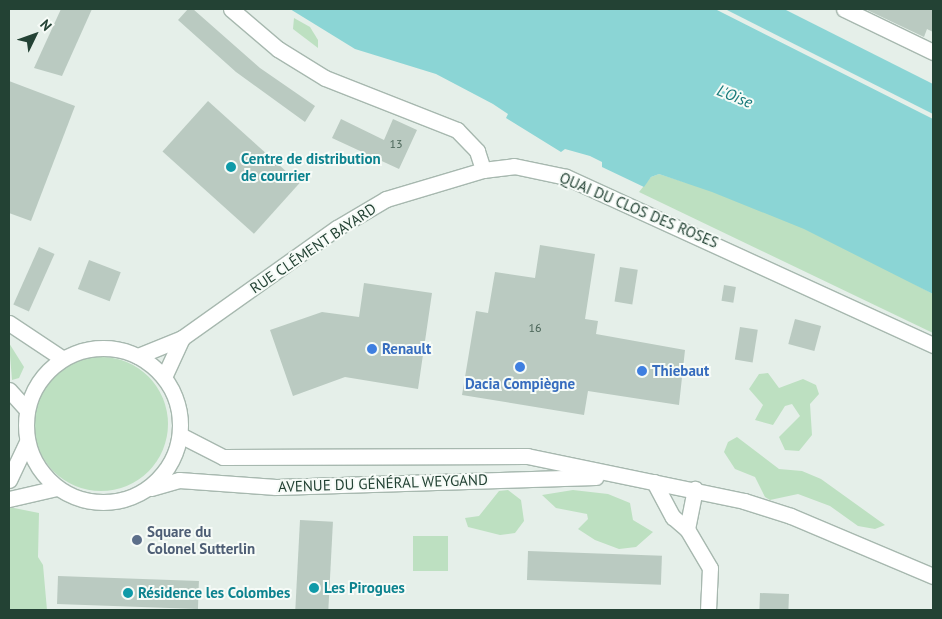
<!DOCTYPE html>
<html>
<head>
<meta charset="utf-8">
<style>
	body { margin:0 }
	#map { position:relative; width:942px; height:619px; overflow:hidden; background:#e5efe9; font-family:"PT Sans",sans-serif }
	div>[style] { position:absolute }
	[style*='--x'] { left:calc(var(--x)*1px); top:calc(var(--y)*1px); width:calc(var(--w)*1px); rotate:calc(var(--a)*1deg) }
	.green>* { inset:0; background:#bde0c1; transform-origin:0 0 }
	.round { border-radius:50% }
	.water>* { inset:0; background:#8bd5d5 }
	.building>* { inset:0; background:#bacac1; transform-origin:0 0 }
	.roads { filter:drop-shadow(1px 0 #a7b8af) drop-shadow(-1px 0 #a7b8af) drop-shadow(0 1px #a7b8af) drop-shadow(0 -1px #a7b8af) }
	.street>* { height:15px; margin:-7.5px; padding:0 7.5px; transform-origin:7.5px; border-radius:7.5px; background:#fff }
	.secondary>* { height:15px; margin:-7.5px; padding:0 7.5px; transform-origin:7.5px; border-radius:7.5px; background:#fff }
	.secondary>.ring { margin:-7.5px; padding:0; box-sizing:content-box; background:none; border:15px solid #fff; border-radius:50% }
	.dots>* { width:14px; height:14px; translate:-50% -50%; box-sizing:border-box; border:2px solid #f6fbf7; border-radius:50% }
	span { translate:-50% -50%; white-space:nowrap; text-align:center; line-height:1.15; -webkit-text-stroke:4px #f6fbf7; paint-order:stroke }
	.number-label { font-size:12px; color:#496457 }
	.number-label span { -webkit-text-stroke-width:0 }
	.culture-label { font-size:15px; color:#0d838f; font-weight:700 }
	.left { translate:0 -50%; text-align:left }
	.street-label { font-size:15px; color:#234234 }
	.shop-label { font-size:15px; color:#366cbe; font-weight:700 }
	.service-label { font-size:15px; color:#4e5e75; font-weight:700 }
	.water-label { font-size:16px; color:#197b7b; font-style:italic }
	.frame { position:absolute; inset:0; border:10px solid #234234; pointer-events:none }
	.north { position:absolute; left:10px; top:10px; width:50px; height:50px; -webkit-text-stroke:4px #f6fbf7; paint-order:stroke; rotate:48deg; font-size:14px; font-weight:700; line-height:20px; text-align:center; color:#234234 }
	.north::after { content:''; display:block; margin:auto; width:18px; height:22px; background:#234234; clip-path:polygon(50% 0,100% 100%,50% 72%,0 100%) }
</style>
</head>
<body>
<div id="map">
	<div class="green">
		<i style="clip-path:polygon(294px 18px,310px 27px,318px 40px,318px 48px,293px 29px)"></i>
		<i style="clip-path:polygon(659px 174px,687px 183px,684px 180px,827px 237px,933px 294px,933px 333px,639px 192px,651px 177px)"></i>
		<i style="clip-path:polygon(9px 343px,24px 367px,19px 378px,12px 380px)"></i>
		<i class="round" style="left:34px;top:357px;width:134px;height:134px"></i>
		<i style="clip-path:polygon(768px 373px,779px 388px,803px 379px,816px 385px,819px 394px,810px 404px,812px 435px,799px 451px,785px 450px,779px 437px,800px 416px,792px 404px,785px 406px,773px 425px,755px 420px,763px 405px,749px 389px,759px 374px)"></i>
		<i style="clip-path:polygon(737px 437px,779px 469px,802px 471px,821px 479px,885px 525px,875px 529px,858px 526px,830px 506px,798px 494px,770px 500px,765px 497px,755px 477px,735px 469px,724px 452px,728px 442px)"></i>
		<i style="clip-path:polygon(508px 490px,521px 500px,524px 521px,515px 533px,500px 535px,468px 527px,465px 518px,479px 516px,499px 491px)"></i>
		<i style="clip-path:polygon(573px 490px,608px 494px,630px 503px,633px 520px,653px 532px,636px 547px,619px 549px,595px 540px,578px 529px,588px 519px,587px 514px,556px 508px,542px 495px)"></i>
		<i style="clip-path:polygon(9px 507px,39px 513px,38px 557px,43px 565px,47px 610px,9px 610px)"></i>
		<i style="left:413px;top:536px;width:35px;height:35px"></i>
	</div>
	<div class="water">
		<i style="clip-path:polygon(290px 9px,715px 9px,933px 119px,933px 294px,804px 229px,712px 192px,659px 174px,651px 177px,644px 187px,602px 167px,602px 162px,590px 156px,565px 149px,561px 152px,506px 118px,508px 114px,493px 104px,436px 74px,355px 49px)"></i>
		<i style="clip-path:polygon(725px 9px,784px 9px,933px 84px,933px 114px)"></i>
	</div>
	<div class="building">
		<i style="clip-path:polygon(61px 9px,92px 9px,62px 76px,34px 68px)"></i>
		<i style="clip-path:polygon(188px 9px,193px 9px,260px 68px,315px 106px,305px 122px,236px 72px,178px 20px)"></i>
		<i style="clip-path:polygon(865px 9px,933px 9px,933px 32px,927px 29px,924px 37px)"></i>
		<i style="clip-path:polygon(9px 81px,75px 106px,31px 221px,9px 213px)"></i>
		<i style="left:208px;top:101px;width:123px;height:68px;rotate:42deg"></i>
		<i style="clip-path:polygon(341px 119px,384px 140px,393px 119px,417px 130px,399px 169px,332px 138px)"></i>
		<i style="clip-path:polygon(540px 245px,595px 254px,585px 319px,598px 321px,596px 334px,685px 350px,679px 405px,588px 391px,584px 415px,462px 395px,476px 311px,488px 313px,495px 272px,535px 278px)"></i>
		<i style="left:39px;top:247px;width:17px;height:63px;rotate:24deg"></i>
		<i style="left:89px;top:260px;width:34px;height:31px;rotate:21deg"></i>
		<i style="left:620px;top:267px;width:18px;height:35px;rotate:9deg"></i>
		<i style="clip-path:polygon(364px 283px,432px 293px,418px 389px,345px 377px,293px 396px,270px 330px,322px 312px,359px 317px)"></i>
		<i style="left:724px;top:285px;width:12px;height:16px;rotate:9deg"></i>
		<i style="left:795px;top:319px;width:27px;height:26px;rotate:15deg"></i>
		<i style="left:740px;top:327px;width:18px;height:33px;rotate:9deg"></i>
		<i style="left:300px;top:520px;width:33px;height:90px;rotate:3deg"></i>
		<i style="left:528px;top:551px;width:134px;height:29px;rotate:2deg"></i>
		<i style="left:58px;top:576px;width:141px;height:28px;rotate:2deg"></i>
		<i style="left:760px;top:593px;width:29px;height:17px;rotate:2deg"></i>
	</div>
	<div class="roads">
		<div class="street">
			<i style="--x:231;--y:9;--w:62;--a:40.4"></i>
			<i style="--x:278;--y:49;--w:55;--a:31.7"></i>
			<i style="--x:325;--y:78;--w:142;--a:21.5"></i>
			<i style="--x:457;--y:130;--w:29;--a:46"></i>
			<i style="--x:477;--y:151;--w:20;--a:72"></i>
			<i style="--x:844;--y:9;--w:99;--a:25.8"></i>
			<i style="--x:654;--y:482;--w:40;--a:62"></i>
			<i style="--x:673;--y:517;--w:18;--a:41"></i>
			<i style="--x:687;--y:529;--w:41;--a:-78.7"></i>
			<i style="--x:687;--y:529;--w:45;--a:59.5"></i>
			<i style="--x:710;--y:568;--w:42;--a:92.7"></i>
		</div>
		<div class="secondary">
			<i style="--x:9;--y:323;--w:61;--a:33.7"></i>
			<i class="ring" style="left:26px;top:348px;width:139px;height:139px"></i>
			<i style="--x:138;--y:356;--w:48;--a:-22.2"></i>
			<i style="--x:182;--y:338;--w:190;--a:-35.4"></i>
			<i style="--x:337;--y:228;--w:57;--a:-30.6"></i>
			<i style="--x:386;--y:199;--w:101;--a:-16.6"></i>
			<i style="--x:483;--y:170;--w:31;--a:-7"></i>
			<i style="--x:514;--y:166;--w:53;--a:11.9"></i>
			<i style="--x:566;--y:177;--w:404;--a:24.6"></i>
			<i style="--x:164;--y:377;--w:43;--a:-65.2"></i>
			<i style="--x:9;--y:390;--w:25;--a:48"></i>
			<i style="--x:180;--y:435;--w:48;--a:27.1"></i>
			<i style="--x:223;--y:457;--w:304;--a:-0.2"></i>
			<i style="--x:527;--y:456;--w:222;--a:11.7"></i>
			<i style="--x:744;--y:501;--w:49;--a:17.7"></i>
			<i style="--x:791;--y:516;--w:154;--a:22.9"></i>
			<i style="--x:9;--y:480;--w:42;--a:-64.7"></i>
			<i style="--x:151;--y:488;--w:29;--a:-16"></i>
			<i style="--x:179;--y:480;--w:97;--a:4.1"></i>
			<i style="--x:276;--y:487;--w:320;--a:-1.8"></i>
			<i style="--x:9;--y:499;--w:49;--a:-12.9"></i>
		</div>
	</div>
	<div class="dots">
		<i style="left:231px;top:167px;background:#0f9aa8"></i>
		<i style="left:372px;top:349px;background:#3f7fe0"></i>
		<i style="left:520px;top:367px;background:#3f7fe0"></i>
		<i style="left:642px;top:371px;background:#3f7fe0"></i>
		<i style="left:137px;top:540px;background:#5c6f8a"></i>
		<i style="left:314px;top:588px;background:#0f9aa8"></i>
		<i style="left:128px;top:593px;background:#0f9aa8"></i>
	</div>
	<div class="number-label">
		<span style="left:396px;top:144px">13</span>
		<span style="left:535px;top:328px">16</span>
	</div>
	<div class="culture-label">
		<span class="left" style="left:241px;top:167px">Centre de distribution<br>de courrier</span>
		<span class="left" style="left:324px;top:588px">Les Pirogues</span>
		<span class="left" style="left:138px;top:593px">Résidence les Colombes</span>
	</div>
	<div class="street-label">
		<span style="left:639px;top:210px;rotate:23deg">QUAI DU CLOS DES ROSES</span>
		<span style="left:313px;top:248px;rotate:-34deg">RUE CLÉMENT BAYARD</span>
		<span style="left:383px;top:483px;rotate:-2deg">AVENUE DU GÉNÉRAL WEYGAND</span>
	</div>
	<div class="shop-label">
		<span class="left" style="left:382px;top:349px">Renault</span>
		<span class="left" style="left:652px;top:371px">Thiebaut</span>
		<span style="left:520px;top:384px">Dacia Compiègne</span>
	</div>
	<div class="service-label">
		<span class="left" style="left:147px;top:540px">Square du<br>Colonel Sutterlin</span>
	</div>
	<div class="water-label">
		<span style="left:735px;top:96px;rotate:22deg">L'Oise</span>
	</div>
	<div class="frame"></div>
	<div class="north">N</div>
</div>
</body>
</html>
